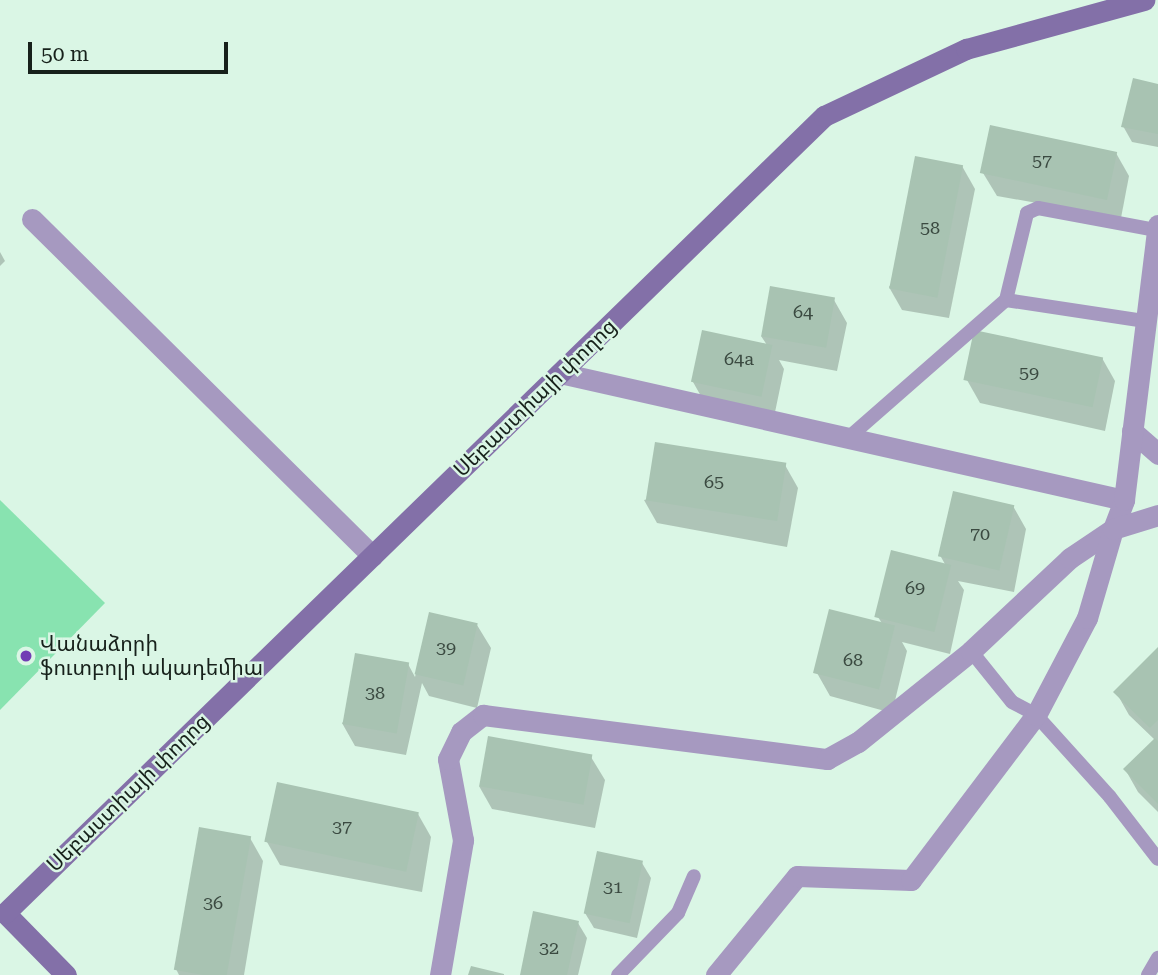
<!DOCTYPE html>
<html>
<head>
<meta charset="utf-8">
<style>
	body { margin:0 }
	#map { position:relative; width:1158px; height:975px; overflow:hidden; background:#daf6e5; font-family:"Roboto Serif","Noto Sans Armenian",serif }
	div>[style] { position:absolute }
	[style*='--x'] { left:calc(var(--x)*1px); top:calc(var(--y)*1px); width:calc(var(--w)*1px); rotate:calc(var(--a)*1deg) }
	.green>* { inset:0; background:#88e3b0 }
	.shadow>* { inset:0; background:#0003 }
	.building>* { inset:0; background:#a8c3b2; transform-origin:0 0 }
	.lane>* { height:14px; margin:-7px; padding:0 7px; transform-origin:7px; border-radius:7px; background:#a699c0 }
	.street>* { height:21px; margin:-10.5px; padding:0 10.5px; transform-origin:10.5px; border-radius:10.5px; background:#a699c0 }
	.secondary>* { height:21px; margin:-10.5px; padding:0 10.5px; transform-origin:10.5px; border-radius:10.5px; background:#8370a8 }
	.dots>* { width:19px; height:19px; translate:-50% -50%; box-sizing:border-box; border:4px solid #daf6e5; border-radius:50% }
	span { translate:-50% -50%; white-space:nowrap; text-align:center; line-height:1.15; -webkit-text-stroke:5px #daf6e5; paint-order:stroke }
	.number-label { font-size:18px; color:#3b4a41 }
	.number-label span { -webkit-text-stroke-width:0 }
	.street-label { font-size:21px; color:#17211b }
	.poi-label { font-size:21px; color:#17211b }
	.left { translate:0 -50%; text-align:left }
	.scale { position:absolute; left:28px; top:42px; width:200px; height:32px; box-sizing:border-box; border:4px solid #17211b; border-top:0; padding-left:9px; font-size:21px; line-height:24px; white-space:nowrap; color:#17211b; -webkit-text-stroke:5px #daf6e5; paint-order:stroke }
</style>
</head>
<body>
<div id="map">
	<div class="green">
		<i style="clip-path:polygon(0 500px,105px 603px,0 710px)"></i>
	</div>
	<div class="shadow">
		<i style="clip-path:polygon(1158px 85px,1158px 147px,1132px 142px,1123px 126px)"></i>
		<i style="clip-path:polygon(1116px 153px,1129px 176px,1121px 218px,997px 196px,983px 173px)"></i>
		<i style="clip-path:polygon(962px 166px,975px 189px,949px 318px,902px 310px,889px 287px)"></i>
		<i style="clip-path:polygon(0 252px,5px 261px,0 266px)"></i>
		<i style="clip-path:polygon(834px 300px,847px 323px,837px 371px,779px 360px,784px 369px,774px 417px,706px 405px,693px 382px,767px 345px,761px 336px)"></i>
		<i style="clip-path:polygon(1102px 358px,1115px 381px,1105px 431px,980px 403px,967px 380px)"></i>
		<i style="clip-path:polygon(785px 465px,798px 488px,787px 547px,657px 523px,644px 500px)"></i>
		<i style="clip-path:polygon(1013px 506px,1026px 529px,1014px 592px,958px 581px,964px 590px,950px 654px,902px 642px,907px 651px,892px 713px,830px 696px,817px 673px,883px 625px,878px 617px,946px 566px,941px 557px)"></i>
		<i style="clip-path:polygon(430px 614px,477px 625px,491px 648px,477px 708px,429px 696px,422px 683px,406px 755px,355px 746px,342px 723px,408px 664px,415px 677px)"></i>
		<i style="clip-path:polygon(1158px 650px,1158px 812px,1138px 792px,1125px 769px,1155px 740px,1129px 715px,1116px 692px)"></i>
		<i style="clip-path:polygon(591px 757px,605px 780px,595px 828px,492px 809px,479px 786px)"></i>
		<i style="clip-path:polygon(418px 814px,431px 837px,422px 892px,280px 865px,267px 842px)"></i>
		<i style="clip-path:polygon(250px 838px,263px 861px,244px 975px,179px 975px,176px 969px)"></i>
		<i style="clip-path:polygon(642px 863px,651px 878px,637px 938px,594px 928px,585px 913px)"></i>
		<i style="clip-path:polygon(578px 923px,587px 938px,578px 975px,522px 975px)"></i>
	</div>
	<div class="building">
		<i style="clip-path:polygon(1133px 78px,1158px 84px,1158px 134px,1121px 127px)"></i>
		<i style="left:990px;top:125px;width:130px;height:49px;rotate:12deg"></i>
		<i style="left:915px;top:156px;width:49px;height:135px;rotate:11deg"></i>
		<i style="left:770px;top:286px;width:66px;height:51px;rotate:10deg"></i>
		<i style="left:702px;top:330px;width:72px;height:53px;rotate:12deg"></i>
		<i style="left:974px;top:330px;width:132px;height:51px;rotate:12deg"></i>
		<i style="left:655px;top:442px;width:133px;height:59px;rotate:9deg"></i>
		<i style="left:953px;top:491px;width:63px;height:67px;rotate:13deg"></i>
		<i style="left:891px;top:550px;width:62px;height:69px;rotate:14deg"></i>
		<i style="left:829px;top:609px;width:68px;height:66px;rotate:14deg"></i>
		<i style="left:429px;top:612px;width:50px;height:64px;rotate:13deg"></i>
		<i style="clip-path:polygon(1158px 647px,1158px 720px,1150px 728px,1113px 692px)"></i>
		<i style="left:355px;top:653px;width:55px;height:72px;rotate:10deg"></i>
		<i style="left:488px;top:736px;width:106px;height:51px;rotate:10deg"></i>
		<i style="clip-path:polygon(1155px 738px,1158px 741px,1158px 804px,1123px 769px)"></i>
		<i style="left:277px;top:782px;width:145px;height:61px;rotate:12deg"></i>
		<i style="left:199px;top:827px;width:53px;height:145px;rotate:10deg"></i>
		<i style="left:597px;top:851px;width:47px;height:64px;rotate:12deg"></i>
		<i style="clip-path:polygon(533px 911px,579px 921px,567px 975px,520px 975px)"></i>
		<i style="clip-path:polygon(471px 966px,504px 974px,504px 975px,468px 975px)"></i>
	</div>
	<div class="lane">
		<i style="--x:1006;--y:300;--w:141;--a:8.6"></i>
		<i style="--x:847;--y:439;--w:211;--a:-41.2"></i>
		<i style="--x:1006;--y:300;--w:89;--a:-76.4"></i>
		<i style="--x:1027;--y:213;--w:12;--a:-24"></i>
		<i style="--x:1038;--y:208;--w:119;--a:10.6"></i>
		<i style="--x:971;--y:651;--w:65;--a:51.2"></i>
		<i style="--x:1012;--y:702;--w:27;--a:28"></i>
		<i style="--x:1036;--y:715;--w:110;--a:47.9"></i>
		<i style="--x:1110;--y:797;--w:78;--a:52.3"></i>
		<i style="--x:618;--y:975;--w:86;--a:-45.9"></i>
		<i style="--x:678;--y:913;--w:40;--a:-66.6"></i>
		<i style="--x:1148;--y:975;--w:20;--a:-60"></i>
	</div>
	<div class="street">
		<i style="--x:32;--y:219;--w:479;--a:44.7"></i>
		<i style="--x:560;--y:373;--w:578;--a:12.69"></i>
		<i style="--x:1132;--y:431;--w:35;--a:41"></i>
		<i style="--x:440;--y:975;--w:137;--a:-80.3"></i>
		<i style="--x:463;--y:840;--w:82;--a:-100.5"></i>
		<i style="--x:448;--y:759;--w:30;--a:-64"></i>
		<i style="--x:461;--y:732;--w:28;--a:-38"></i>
		<i style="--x:483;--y:715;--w:347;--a:7.3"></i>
		<i style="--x:827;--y:759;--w:35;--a:-29"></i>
		<i style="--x:858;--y:742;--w:145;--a:-38.8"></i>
		<i style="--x:971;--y:651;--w:136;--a:-43.2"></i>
		<i style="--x:1070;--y:558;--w:52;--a:-34"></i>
		<i style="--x:1113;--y:529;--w:31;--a:-69"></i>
		<i style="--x:1124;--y:500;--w:277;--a:-83"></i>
		<i style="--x:716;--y:975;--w:128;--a:-50.7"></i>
		<i style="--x:797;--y:876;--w:114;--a:2"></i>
		<i style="--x:911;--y:880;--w:207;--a:-52.9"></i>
		<i style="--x:1036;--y:715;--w:110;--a:-62.3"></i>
		<i style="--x:1087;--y:618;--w:93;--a:-73.7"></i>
		<i style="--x:1113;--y:529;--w:47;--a:-17.3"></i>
	</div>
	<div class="secondary">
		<i style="--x:66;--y:975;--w:87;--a:-134.5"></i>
		<i style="--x:5;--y:913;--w:1143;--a:-44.22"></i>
		<i style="--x:824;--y:116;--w:157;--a:-25.3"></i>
		<i style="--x:966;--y:49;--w:185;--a:-15.4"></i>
	</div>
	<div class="dots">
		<i style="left:26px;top:656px;background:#713db4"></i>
	</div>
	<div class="number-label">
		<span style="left:1042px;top:161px">57</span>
		<span style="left:930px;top:228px">58</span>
		<span style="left:803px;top:312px">64</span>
		<span style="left:739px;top:359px">64a</span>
		<span style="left:1029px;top:373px">59</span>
		<span style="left:714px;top:482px">65</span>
		<span style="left:980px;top:534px">70</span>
		<span style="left:915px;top:588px">69</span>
		<span style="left:446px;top:648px">39</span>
		<span style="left:853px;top:660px">68</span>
		<span style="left:375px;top:693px">38</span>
		<span style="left:342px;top:827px">37</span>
		<span style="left:613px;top:887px">31</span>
		<span style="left:213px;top:903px">36</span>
		<span style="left:549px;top:948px">32</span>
	</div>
	<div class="street-label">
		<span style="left:535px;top:398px;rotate:-44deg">Սեբաստիայի փողոց</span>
		<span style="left:128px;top:793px;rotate:-44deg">Սեբաստիայի փողոց</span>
	</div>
	<div class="poi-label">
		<span class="left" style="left:40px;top:656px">Վանաձորի<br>ֆուտբոլի ակադեմիա</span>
	</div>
	<div class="scale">50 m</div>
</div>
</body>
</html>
